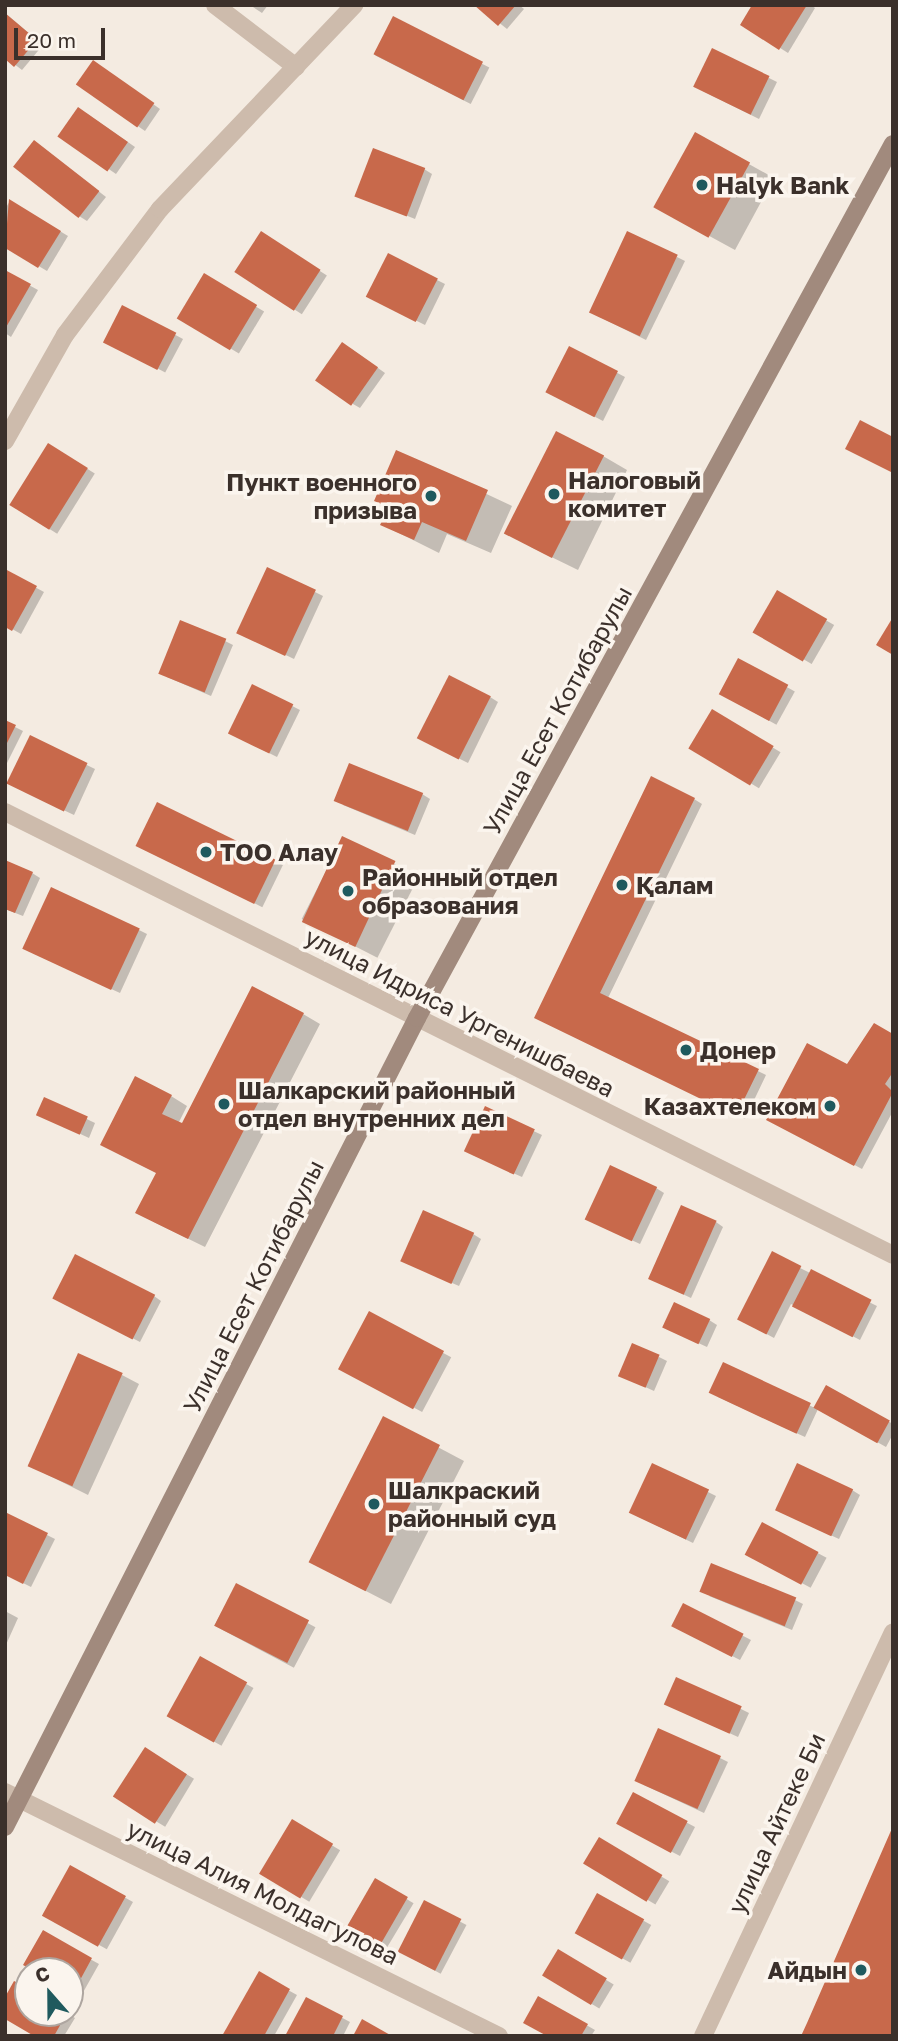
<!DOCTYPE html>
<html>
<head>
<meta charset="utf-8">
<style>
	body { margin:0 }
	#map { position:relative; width:898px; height:2041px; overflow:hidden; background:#f4ebe1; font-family:"Golos Text",sans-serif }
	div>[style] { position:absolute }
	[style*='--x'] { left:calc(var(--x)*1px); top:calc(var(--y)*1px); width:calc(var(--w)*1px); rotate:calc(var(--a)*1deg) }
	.shadow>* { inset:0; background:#0003; transform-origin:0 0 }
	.building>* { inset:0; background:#c8694b; transform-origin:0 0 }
	.street>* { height:18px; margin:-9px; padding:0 9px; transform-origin:9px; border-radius:9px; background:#cdbbac }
	.secondary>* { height:18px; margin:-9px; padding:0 9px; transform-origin:9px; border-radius:9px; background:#a18a7d }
	.dots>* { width:19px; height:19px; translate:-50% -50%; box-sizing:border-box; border:4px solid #fbf5ee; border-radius:50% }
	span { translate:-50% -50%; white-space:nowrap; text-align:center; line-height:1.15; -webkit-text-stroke:7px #fbf5ee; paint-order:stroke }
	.poi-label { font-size:24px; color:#3b302b; font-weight:700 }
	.left { translate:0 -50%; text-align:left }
	.right { translate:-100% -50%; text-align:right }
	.street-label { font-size:24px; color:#3b302b }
	.frame { position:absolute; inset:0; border:7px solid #3b302b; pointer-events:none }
	.north { position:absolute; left:14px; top:1957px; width:70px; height:70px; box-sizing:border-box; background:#fbf5ee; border:2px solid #aea6a0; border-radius:50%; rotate:339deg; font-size:19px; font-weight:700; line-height:28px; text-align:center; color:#3b302b }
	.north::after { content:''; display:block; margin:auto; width:24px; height:32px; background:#1f5a5e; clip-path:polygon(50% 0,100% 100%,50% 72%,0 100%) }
	.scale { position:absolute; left:14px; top:28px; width:91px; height:32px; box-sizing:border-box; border:4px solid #3b302b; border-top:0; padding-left:9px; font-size:21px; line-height:24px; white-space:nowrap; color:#3b302b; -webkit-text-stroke:5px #fbf5ee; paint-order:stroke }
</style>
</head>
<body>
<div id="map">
	<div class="shadow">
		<i style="clip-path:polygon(250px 5px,268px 5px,262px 13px)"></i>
		<i style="clip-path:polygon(477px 5px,519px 5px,524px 9px,507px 29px)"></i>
		<i style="clip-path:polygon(754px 5px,811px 5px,815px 8px,788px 53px,742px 24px)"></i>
		<i style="clip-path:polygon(5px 13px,43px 45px,22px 70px,5px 57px)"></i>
		<i style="left:394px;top:19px;width:107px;height:41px;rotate:27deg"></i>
		<i style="clip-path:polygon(101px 67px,160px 109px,145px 131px,78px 85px)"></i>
		<i style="clip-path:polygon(769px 78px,777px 82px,759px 119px,703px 91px)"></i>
		<i style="clip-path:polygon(86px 113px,135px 147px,116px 174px,60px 136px)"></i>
		<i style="clip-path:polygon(695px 134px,774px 178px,735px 250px,680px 220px)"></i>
		<i style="clip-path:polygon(42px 147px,106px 197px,87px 221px,79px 216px)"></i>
		<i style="clip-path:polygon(424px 169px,432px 174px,415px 219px,356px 195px)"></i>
		<i style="clip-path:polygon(10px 201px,68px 236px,47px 271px,5px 246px,5px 209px)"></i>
		<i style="left:269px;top:238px;width:69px;height:46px;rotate:33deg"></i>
		<i style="clip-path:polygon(389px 256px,445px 284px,425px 325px,377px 301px)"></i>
		<i style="clip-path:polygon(677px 257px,685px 261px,646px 340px,598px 316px)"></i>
		<i style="clip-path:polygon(5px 272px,38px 290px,11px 337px,5px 333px)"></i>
		<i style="left:205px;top:276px;width:69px;height:49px;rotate:31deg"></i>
		<i style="left:123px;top:307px;width:68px;height:38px;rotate:28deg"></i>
		<i style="clip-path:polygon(350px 348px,385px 373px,360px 408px,353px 404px)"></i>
		<i style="clip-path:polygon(570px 348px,625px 377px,603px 421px,555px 396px)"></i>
		<i style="left:49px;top:445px;width:54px;height:71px;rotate:32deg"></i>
		<i style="clip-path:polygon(397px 452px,512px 506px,491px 553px,447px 534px,439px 553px,383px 525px,390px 508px,376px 500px)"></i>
		<i style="clip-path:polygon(603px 456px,627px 470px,578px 570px,531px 547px)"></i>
		<i style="clip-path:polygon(5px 571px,44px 592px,21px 634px,5px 625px)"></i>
		<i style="clip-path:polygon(315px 592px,323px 596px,294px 659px,246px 636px)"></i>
		<i style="left:777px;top:592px;width:66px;height:45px;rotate:30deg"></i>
		<i style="clip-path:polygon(225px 641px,233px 645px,211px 696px,167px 677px)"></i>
		<i style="left:738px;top:660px;width:65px;height:38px;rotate:29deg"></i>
		<i style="clip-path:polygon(253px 686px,300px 710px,277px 757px,237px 737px)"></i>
		<i style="clip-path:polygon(490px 697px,498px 702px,468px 763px,428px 743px)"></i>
		<i style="left:712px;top:711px;width:80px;height:42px;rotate:31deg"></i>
		<i style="clip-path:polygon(5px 722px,23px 731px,5px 767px)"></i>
		<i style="clip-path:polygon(31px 738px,95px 769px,74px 815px,17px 788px)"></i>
		<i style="clip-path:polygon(422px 794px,430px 799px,415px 835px,343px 805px)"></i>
		<i style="clip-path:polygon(694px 799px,702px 804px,608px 998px,766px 1075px,745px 1119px,544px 1022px)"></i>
		<i style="left:158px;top:804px;width:139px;height:47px;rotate:26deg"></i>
		<i style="left:343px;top:838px;width:85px;height:91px;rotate:27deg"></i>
		<i style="clip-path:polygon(32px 873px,40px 878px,23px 916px,5px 909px)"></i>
		<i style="clip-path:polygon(139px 930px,147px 934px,120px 993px,33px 953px)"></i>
		<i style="clip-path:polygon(303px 1014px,320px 1024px,205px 1247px,154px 1222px,157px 1173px,119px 1154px,171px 1096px,187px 1106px,178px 1124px,183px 1126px)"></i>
		<i style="clip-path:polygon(893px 1036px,893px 1111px,862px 1169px,769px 1119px)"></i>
		<i style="clip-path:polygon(45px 1099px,95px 1123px,89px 1138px,46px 1118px)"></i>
		<i style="clip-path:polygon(485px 1108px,542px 1135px,522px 1177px,473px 1155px)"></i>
		<i style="clip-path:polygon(656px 1188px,664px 1193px,640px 1244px,595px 1223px)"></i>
		<i style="clip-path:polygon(716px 1222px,723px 1227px,691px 1298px,657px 1282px)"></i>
		<i style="clip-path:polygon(473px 1234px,481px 1239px,459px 1286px,411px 1265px)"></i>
		<i style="clip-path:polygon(800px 1268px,877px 1306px,860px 1340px,791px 1304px,774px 1338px,739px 1319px)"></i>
		<i style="clip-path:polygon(154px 1296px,161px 1301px,140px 1342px,62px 1302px)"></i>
		<i style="left:370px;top:1314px;width:92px;height:62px;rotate:28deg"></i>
		<i style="clip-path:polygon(709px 1320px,717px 1325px,707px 1347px,672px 1331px)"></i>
		<i style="clip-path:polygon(659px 1357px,667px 1361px,654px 1391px,628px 1379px)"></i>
		<i style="clip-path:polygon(724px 1365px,815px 1408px,827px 1387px,893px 1424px,893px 1434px,886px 1447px,818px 1409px,805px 1437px,718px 1397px)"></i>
		<i style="clip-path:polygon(122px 1375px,139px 1384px,88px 1495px,28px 1465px)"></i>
		<i style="clip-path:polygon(383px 1418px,464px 1461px,391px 1604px,335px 1575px)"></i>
		<i style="clip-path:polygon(852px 1490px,860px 1495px,839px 1539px,785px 1514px)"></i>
		<i style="clip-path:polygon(708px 1492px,716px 1496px,693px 1543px,637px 1516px)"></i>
		<i style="clip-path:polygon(5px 1514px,55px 1539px,31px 1587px,5px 1574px)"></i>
		<i style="left:763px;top:1524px;width:72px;height:34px;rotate:28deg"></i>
		<i style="left:236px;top:1585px;width:90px;height:46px;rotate:28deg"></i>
		<i style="clip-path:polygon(709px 1596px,795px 1600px,803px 1604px,792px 1630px)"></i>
		<i style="clip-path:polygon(684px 1605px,751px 1640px,740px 1660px,681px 1630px)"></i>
		<i style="clip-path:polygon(5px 1611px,18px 1618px,5px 1647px)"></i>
		<i style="left:201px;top:1659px;width:60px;height:66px;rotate:29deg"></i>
		<i style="clip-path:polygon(674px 1708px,741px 1709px,749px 1713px,738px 1737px)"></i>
		<i style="left:146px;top:1750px;width:56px;height:56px;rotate:31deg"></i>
		<i style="clip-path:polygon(720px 1758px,728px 1762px,704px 1813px,644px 1785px)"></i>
		<i style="clip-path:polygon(633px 1794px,695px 1827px,680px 1856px,626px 1828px)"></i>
		<i style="left:293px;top:1822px;width:55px;height:60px;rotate:31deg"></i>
		<i style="left:599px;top:1839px;width:82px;height:27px;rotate:31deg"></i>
		<i style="left:70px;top:1867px;width:72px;height:54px;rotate:29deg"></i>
		<i style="left:375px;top:1880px;width:45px;height:56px;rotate:31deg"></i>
		<i style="left:597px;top:1895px;width:62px;height:43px;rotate:29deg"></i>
		<i style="left:425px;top:1903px;width:47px;height:55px;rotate:28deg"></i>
		<i style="clip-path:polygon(43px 1933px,99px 1964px,81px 1996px,70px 1990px,70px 1971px,37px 1971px)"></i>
		<i style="left:558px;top:1951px;width:65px;height:28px;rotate:31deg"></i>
		<i style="clip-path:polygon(259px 1974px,297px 1995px,274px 2036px,224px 2036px)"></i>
		<i style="clip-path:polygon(28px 1990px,28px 2013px,67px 2013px,75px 2018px,64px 2036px,38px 2036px,5px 2017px)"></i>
		<i style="clip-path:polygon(539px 1998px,595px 2030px,591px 2036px,550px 2036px)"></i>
		<i style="clip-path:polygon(307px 1999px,350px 2022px,343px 2036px,287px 2036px)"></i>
	</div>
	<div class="building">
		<i style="clip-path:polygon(474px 5px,516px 5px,498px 26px)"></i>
		<i style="clip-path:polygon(752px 5px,807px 5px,779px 50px,740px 25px)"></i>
		<i style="clip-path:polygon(5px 13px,37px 40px,14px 67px,5px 59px)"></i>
		<i style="left:393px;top:16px;width:101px;height:43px;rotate:27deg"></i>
		<i style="left:712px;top:48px;width:64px;height:43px;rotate:26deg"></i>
		<i style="left:93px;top:60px;width:75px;height:30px;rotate:35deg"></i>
		<i style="left:78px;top:107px;width:61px;height:36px;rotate:35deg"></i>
		<i style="left:695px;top:132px;width:63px;height:86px;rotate:29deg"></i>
		<i style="left:34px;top:140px;width:83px;height:34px;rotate:38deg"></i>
		<i style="left:373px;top:148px;width:56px;height:52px;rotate:21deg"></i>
		<i style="clip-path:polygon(9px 199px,61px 231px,38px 268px,5px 248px)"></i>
		<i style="left:261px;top:231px;width:71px;height:49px;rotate:33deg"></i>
		<i style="left:627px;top:231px;width:56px;height:90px;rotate:25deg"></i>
		<i style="left:388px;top:253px;width:56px;height:49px;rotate:27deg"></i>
		<i style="clip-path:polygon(5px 270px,31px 284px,5px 329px)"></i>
		<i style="left:204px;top:273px;width:62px;height:53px;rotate:31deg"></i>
		<i style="left:122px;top:305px;width:61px;height:42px;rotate:27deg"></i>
		<i style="left:342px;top:342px;width:44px;height:47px;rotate:35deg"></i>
		<i style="left:569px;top:346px;width:55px;height:52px;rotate:27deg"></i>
		<i style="clip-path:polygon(860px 420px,893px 437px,893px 473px,845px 449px)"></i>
		<i style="left:556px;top:431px;width:54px;height:115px;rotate:27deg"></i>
		<i style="left:48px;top:443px;width:47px;height:73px;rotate:32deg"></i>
		<i style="clip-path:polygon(396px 450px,488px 490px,466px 541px,422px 522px,414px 540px,380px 525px,389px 507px,374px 501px)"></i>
		<i style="left:267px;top:567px;width:54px;height:73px;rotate:25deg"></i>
		<i style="clip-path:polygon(5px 569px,37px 586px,12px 631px,5px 627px)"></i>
		<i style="left:777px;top:590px;width:58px;height:49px;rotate:30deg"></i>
		<i style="clip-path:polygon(893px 617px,893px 655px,876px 645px)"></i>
		<i style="left:180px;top:620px;width:50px;height:58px;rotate:22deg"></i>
		<i style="left:738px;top:658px;width:57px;height:41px;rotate:28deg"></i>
		<i style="left:449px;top:675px;width:47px;height:71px;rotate:27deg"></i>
		<i style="left:252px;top:684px;width:46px;height:55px;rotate:26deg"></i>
		<i style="left:712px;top:709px;width:72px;height:46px;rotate:31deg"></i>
		<i style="clip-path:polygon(5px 720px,16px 725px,5px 747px)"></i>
		<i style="left:30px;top:735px;width:64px;height:54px;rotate:26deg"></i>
		<i style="left:349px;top:763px;width:80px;height:41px;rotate:22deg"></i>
		<i style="clip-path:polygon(651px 776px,695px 798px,600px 993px,759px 1069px,736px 1116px,534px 1018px)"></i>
		<i style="left:157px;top:802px;width:132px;height:49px;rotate:26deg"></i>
		<i style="left:342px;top:836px;width:59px;height:95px;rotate:25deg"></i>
		<i style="clip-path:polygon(5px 860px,33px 872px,15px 913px,5px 909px)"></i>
		<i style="left:51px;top:887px;width:98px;height:68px;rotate:25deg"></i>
		<i style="clip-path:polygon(252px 986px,304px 1013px,188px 1239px,135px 1213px,156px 1173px,100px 1145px,135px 1076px,172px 1095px,162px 1114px,182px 1123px)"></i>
		<i style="clip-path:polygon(874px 1023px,893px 1034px,893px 1072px,885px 1084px,893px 1092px,854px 1166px,766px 1120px,807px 1043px,847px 1064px)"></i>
		<i style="left:44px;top:1097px;width:48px;height:20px;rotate:24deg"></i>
		<i style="left:485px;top:1106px;width:55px;height:50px;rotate:25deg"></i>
		<i style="left:610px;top:1165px;width:52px;height:60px;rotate:25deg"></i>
		<i style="left:681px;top:1205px;width:39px;height:81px;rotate:24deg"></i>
		<i style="left:423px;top:1210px;width:56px;height:56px;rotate:24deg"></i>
		<i style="left:772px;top:1251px;width:33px;height:77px;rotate:27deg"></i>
		<i style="left:75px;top:1254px;width:90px;height:50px;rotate:27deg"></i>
		<i style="left:811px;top:1269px;width:68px;height:42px;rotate:27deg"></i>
		<i style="left:674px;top:1302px;width:40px;height:28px;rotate:25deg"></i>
		<i style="left:369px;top:1311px;width:85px;height:66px;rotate:28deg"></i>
		<i style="left:632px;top:1343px;width:30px;height:36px;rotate:23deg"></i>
		<i style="left:78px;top:1353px;width:49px;height:124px;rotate:24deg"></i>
		<i style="left:723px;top:1362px;width:97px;height:34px;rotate:25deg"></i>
		<i style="left:826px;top:1385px;width:73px;height:26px;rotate:29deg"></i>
		<i style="left:383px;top:1416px;width:64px;height:164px;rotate:27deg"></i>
		<i style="left:652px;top:1463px;width:63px;height:55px;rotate:25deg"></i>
		<i style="left:797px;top:1463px;width:62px;height:52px;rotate:25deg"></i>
		<i style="clip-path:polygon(5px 1512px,48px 1533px,23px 1584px,5px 1575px)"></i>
		<i style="left:762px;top:1522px;width:64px;height:37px;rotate:28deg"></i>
		<i style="left:711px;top:1563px;width:92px;height:31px;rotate:22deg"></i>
		<i style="left:236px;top:1583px;width:82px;height:48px;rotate:27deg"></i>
		<i style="left:683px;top:1603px;width:68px;height:26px;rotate:27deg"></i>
		<i style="left:200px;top:1656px;width:54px;height:69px;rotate:29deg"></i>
		<i style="left:676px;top:1677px;width:72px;height:30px;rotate:24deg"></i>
		<i style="left:658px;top:1728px;width:69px;height:58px;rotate:24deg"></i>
		<i style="left:145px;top:1747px;width:50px;height:59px;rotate:33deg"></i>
		<i style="left:633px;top:1792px;width:62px;height:36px;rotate:28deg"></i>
		<i style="left:292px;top:1819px;width:48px;height:64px;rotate:31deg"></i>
		<i style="clip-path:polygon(893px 1826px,893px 2036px,801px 2036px,807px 2023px)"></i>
		<i style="left:599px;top:1837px;width:74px;height:31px;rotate:31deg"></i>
		<i style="left:70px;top:1865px;width:64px;height:58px;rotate:29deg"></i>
		<i style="left:375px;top:1878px;width:38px;height:59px;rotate:30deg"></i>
		<i style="left:597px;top:1893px;width:54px;height:46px;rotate:29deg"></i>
		<i style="left:424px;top:1900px;width:42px;height:58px;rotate:27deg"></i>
		<i style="clip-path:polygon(43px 1930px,92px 1958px,73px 1993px,70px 1971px,34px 1971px,23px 1965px)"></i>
		<i style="left:558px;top:1949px;width:57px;height:31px;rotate:31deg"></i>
		<i style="clip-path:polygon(259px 1971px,290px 1989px,264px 2036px,222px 2036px)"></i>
		<i style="clip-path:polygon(14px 1981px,28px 1988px,28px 2013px,67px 2013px,54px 2036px,34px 2036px,5px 2019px,5px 1997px)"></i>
		<i style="clip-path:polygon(538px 1996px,588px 2024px,581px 2036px,547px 2036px,523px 2023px)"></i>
		<i style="clip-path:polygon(306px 1997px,343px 2016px,333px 2036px,285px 2036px)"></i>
		<i style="clip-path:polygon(362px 2019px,392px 2036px,353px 2036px)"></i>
	</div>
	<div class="street">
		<i style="--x:215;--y:5;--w:102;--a:37.4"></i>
		<i style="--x:5;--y:441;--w:122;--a:-60.5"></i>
		<i style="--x:65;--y:335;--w:158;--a:-53"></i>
		<i style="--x:160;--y:209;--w:282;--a:-46.4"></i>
		<i style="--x:5;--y:812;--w:992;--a:26.51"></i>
		<i style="--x:5;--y:1792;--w:551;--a:26.29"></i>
		<i style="--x:703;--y:2036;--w:446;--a:-64.8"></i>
	</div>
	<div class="secondary">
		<i style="--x:5;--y:1827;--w:908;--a:-63.01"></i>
		<i style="--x:417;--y:1018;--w:995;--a:-61.43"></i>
	</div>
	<div class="dots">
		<i style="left:702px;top:185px;background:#1f5a5e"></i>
		<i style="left:554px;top:494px;background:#1f5a5e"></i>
		<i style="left:431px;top:496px;background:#1f5a5e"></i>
		<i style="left:206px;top:852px;background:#1f5a5e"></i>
		<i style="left:622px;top:885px;background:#1f5a5e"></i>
		<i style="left:348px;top:891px;background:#1f5a5e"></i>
		<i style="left:686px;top:1050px;background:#1f5a5e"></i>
		<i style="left:224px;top:1104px;background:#1f5a5e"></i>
		<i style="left:830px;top:1106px;background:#1f5a5e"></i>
		<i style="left:374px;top:1504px;background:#1f5a5e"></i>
		<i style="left:861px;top:1970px;background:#1f5a5e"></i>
	</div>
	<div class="poi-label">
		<span class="left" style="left:716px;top:185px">Halyk Bank</span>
		<span class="left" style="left:568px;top:494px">Налоговый<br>комитет</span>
		<span class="right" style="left:417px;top:496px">Пункт военного<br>призыва</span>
		<span class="left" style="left:220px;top:852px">ТОО Алау</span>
		<span class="left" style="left:362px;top:891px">Районный отдел<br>образования</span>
		<span class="left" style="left:636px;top:885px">Қалам</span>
		<span class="left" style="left:700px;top:1050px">Донер</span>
		<span class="left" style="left:238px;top:1104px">Шалкарский районный<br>отдел внутренних дел</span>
		<span class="right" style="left:816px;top:1106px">Казахтелеком</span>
		<span class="left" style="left:388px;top:1504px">Шалкраский<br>районный суд</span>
		<span class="right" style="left:847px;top:1970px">Айдын</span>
	</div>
	<div class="street-label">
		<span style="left:557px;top:710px;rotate:-61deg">Улица Есет Котибарулы</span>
		<span style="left:460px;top:1012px;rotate:27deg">улица Идриса Ургенишбаева</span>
		<span style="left:253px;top:1286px;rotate:-63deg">Улица Есет Котибарулы</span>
		<span style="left:776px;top:1823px;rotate:-65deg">улица Айтеке Би</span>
		<span style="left:263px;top:1892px;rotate:26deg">улица Алия Молдагулова</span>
	</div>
	<div class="frame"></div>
	<div class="north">С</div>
	<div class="scale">20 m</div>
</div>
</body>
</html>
